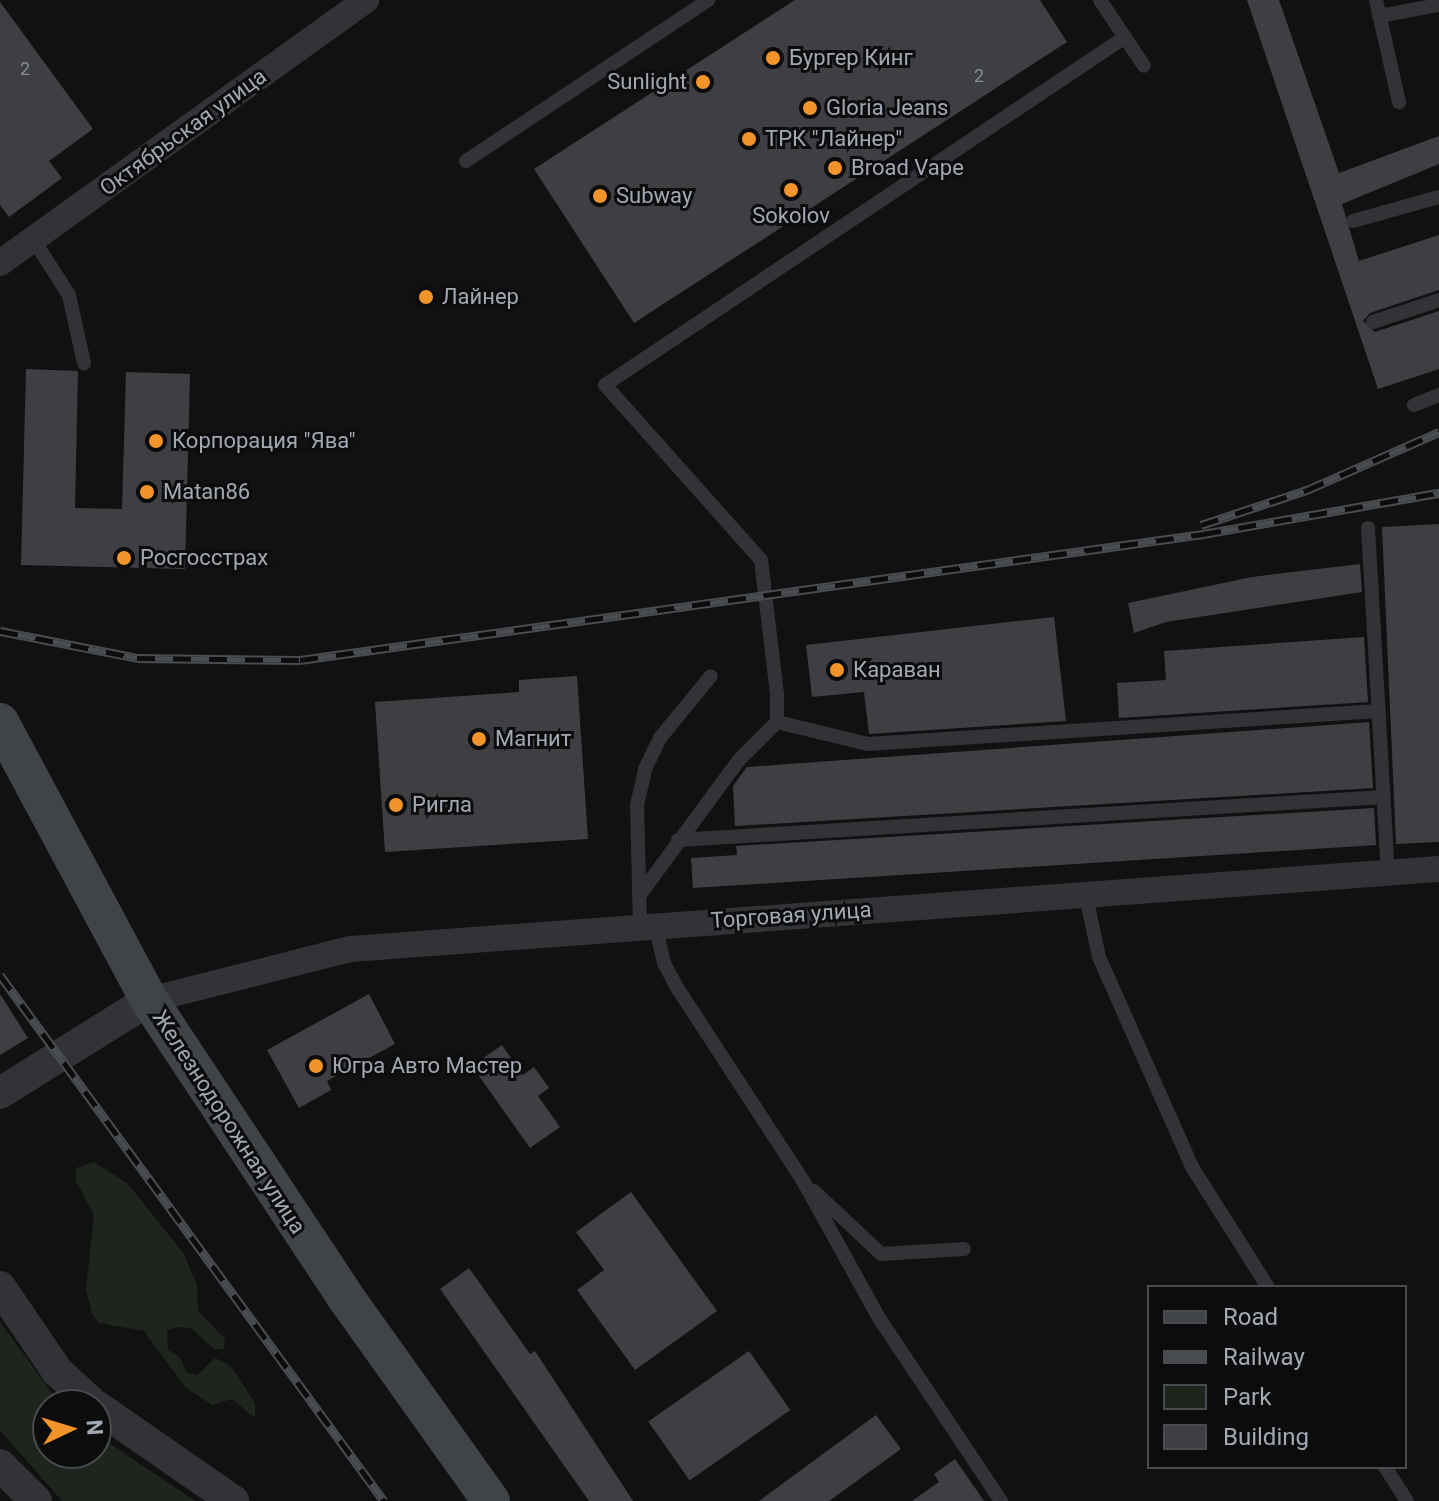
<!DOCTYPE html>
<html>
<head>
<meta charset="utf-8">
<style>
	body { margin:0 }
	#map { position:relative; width:1439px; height:1501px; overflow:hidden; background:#111112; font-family:Roboto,sans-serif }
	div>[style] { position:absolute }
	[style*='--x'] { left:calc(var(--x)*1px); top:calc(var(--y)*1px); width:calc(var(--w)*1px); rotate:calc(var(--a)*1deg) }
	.green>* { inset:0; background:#1d251d }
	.building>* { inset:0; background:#3d3f42; transform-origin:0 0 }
	.service>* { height:14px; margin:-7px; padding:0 7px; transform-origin:7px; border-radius:7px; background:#323337 }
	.minor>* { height:26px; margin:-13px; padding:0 13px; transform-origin:13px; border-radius:13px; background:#323337 }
	.tertiary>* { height:32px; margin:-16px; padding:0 16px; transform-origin:16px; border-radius:16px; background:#323337 }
	.secondary>* { height:38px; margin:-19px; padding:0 19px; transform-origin:19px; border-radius:19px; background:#404347 }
	.rail>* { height:9px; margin-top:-4.5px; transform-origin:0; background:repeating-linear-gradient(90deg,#0c0c0d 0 18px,#494c50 0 36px); box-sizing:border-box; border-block:2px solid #494c50 }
	.dots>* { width:22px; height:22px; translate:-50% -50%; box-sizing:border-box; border:4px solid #0c0c0d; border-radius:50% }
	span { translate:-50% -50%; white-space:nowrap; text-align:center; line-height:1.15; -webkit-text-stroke:6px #0c0c0d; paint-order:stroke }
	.number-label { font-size:18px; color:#898e97 }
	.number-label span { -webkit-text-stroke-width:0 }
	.poi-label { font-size:22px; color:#a2a9b3 }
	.left { translate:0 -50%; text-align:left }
	.right { translate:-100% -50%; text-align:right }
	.street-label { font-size:22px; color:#a2a9b3 }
	.legend { position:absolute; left:1147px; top:1285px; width:260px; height:184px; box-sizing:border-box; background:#0c0c0d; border:2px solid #484b4f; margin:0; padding:10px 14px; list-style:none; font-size:24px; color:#a2a9b3 }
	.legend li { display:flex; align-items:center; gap:16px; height:40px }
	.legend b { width:40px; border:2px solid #484b4f }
	.north { position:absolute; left:32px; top:1389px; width:80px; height:80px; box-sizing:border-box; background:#0c0c0d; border:2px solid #484b4f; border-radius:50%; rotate:86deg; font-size:22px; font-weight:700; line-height:32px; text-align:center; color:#a2a9b3 }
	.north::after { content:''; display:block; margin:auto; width:28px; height:36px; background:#f29429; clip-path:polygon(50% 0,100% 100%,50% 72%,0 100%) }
</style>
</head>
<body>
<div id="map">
	<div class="green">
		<i style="clip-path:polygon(94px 1162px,128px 1184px,184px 1254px,197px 1285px,198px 1311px,225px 1339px,224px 1349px,214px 1349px,191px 1328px,179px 1327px,167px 1330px,168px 1350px,180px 1357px,186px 1372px,197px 1375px,215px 1358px,231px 1366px,255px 1403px,255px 1418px,232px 1399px,212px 1405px,185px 1387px,144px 1331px,99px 1323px,92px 1314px,86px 1289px,94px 1215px,76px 1181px,76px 1168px)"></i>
		<i style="clip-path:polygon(0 1322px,61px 1405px,48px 1405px,48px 1453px,96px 1453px,96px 1434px,195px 1501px,62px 1501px,0 1430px)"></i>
	</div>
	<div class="building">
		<i style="clip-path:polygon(795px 0,1040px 0,1067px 42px,634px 323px,534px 169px)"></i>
		<i style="clip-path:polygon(1247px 0,1279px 0,1339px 173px,1439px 136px,1439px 164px,1342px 204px,1359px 261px,1439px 235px,1439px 290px,1370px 313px,1363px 321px,1375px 332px,1439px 311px,1439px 369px,1378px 389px)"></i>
		<i style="clip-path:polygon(0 2px,93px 129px,49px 161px,62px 178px,9px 217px,0 205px)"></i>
		<i style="clip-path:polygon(26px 369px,78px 371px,75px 508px,122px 509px,126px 372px,190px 374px,185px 569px,21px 565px)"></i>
		<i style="clip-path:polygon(1439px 524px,1439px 842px,1396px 844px,1382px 527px)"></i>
		<i style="clip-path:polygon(1360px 564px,1362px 592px,1166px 622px,1134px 633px,1128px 603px,1252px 577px)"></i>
		<i style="clip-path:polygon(1054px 617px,1066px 721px,869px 734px,864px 692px,812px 697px,806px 645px)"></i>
		<i style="clip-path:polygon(1364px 637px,1368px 702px,1119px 718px,1117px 683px,1166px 680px,1164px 651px)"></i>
		<i style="clip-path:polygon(577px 676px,588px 839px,385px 852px,375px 702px,519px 692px,519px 680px)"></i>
		<i style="clip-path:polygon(1369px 722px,1373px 788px,735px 826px,733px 786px,747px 767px)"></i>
		<i style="clip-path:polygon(1374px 808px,1376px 845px,693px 888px,691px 858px,737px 855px,736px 846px)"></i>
		<i style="clip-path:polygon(0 994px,28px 1038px,0 1055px)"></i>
		<i style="clip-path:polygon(369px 994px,395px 1044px,327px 1081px,331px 1090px,299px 1108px,267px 1050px)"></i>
		<i style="clip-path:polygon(502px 1045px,523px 1075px,534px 1067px,549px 1088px,538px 1096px,560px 1127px,530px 1148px,472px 1066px)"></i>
		<i style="clip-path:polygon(631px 1192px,717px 1311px,635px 1370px,577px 1290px,604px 1270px,576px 1232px)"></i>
		<i style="clip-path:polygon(469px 1268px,530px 1354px,535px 1351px,633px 1501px,589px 1501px,440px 1289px)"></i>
		<i style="left:749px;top:1351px;width:72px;height:123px;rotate:55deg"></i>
		<i style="clip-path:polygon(876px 1415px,901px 1449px,829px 1501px,759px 1501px)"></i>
		<i style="clip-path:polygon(955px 1459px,984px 1501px,912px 1501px,939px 1482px,934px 1474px)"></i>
	</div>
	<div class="service">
		<i style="--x:1100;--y:0;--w:79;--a:56.3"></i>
		<i style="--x:1376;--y:0;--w:105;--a:77.3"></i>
		<i style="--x:1379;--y:16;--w:61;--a:-10.4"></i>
		<i style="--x:466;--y:161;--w:291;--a:-33.6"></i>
		<i style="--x:1353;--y:221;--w:89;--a:-15.6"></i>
		<i style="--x:33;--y:239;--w:67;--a:57.3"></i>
		<i style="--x:69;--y:295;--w:70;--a:77.6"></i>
		<i style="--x:1373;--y:322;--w:70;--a:-18.4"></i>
		<i style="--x:1414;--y:405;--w:27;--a:-22"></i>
		<i style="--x:1368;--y:528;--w:346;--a:86.7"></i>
		<i style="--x:777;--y:722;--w:94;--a:13.6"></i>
		<i style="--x:868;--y:744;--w:512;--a:-3.69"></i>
		<i style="--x:678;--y:840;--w:707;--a:-3.49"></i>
		<i style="--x:639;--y:896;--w:167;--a:-53.7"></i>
		<i style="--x:738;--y:761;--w:55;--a:-45"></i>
		<i style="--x:777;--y:722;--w:28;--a:-90"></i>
		<i style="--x:777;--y:694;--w:135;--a:-96.8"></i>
		<i style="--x:761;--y:560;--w:234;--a:-131.7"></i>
		<i style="--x:605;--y:385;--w:626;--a:-33.79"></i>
		<i style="--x:1086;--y:896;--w:62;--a:78"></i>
		<i style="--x:1099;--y:957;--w:230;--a:66.1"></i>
		<i style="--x:1192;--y:1167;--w:142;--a:57.7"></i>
		<i style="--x:655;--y:924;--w:40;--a:77"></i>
		<i style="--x:664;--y:963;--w:30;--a:62"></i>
		<i style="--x:678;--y:989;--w:227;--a:56.9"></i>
		<i style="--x:802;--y:1179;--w:159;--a:61"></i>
		<i style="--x:879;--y:1318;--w:220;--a:56.3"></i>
		<i style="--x:640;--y:925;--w:120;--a:-91.4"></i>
		<i style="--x:637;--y:805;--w:37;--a:-77"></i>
		<i style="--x:645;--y:769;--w:34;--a:-64"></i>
		<i style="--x:660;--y:738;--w:80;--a:-50.6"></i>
		<i style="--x:814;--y:1191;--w:92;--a:43.2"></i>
		<i style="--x:881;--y:1254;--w:83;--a:-3.4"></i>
		<i style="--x:1385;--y:1467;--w:40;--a:57.1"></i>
	</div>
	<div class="minor">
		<i style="--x:0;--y:263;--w:451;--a:-35.7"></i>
		<i style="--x:149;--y:1000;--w:208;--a:-14.2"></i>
		<i style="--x:351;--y:949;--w:1091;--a:-4.21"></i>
	</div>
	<div class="tertiary">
		<i style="--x:0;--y:1093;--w:176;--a:-32"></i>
		<i style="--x:0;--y:1287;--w:102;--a:55.8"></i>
		<i style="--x:57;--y:1371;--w:50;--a:42.6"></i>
		<i style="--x:96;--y:1406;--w:167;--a:34.7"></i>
		<i style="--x:0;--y:1465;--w:51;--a:45"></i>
	</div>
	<div class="secondary">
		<i style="--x:0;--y:722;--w:315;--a:61.8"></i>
		<i style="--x:149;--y:1000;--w:354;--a:56.5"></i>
		<i style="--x:344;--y:1295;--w:253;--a:54.5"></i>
	</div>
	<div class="rail">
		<i style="--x:1201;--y:525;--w:112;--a:-18.3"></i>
		<i style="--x:1307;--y:490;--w:144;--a:-23.7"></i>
		<i style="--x:0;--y:631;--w:140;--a:11.1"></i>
		<i style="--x:137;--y:658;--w:163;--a:0.7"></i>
		<i style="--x:300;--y:660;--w:912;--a:-7.94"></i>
		<i style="--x:1203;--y:534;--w:240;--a:-9.9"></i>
		<i style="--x:0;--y:975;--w:651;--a:53.87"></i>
	</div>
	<div class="dots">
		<i style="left:773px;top:58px;background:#f29429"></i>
		<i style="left:703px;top:82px;background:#f29429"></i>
		<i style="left:810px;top:108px;background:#f29429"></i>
		<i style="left:749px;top:139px;background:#f29429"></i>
		<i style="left:835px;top:168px;background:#f29429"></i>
		<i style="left:791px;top:190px;background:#f29429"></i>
		<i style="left:600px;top:196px;background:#f29429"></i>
		<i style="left:426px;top:297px;background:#f29429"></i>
		<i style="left:156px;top:441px;background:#f29429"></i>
		<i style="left:147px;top:492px;background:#f29429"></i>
		<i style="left:124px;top:558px;background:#f29429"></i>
		<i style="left:837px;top:670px;background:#f29429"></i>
		<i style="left:479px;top:739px;background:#f29429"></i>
		<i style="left:396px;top:805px;background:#f29429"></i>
		<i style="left:316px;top:1066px;background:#f29429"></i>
	</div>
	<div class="number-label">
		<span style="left:25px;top:69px">2</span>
		<span style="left:979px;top:76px">2</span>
	</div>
	<div class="poi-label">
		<span class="left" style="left:789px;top:58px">Бургер Кинг</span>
		<span class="right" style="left:687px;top:82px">Sunlight</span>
		<span class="left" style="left:826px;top:108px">Gloria Jeans</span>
		<span class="left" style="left:765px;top:139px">ТРК "Лайнер"</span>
		<span class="left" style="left:851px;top:168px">Broad Vape</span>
		<span class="left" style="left:616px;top:196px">Subway</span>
		<span style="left:791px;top:216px">Sokolov</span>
		<span class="left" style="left:442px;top:297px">Лайнер</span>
		<span class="left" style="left:172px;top:441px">Корпорация "Ява"</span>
		<span class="left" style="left:163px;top:492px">Matan86</span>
		<span class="left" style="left:140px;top:558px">Росгосстрах</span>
		<span class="left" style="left:853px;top:670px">Караван</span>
		<span class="left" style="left:495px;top:739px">Магнит</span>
		<span class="left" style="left:412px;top:805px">Ригла</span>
		<span class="left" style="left:332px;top:1066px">Югра Авто Мастер</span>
	</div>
	<div class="street-label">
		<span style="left:183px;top:132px;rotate:-36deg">Октябрьская улица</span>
		<span style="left:791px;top:915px;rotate:-4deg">Торговая улица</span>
		<span style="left:229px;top:1122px;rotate:57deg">Железнодорожная улица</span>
	</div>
	<ul class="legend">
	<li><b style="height:10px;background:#404347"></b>Road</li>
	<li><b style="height:10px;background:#494c50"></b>Railway</li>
	<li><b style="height:22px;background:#1d251d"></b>Park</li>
	<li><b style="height:22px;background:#3d3f42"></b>Building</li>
	</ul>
	<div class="north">N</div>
</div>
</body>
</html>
